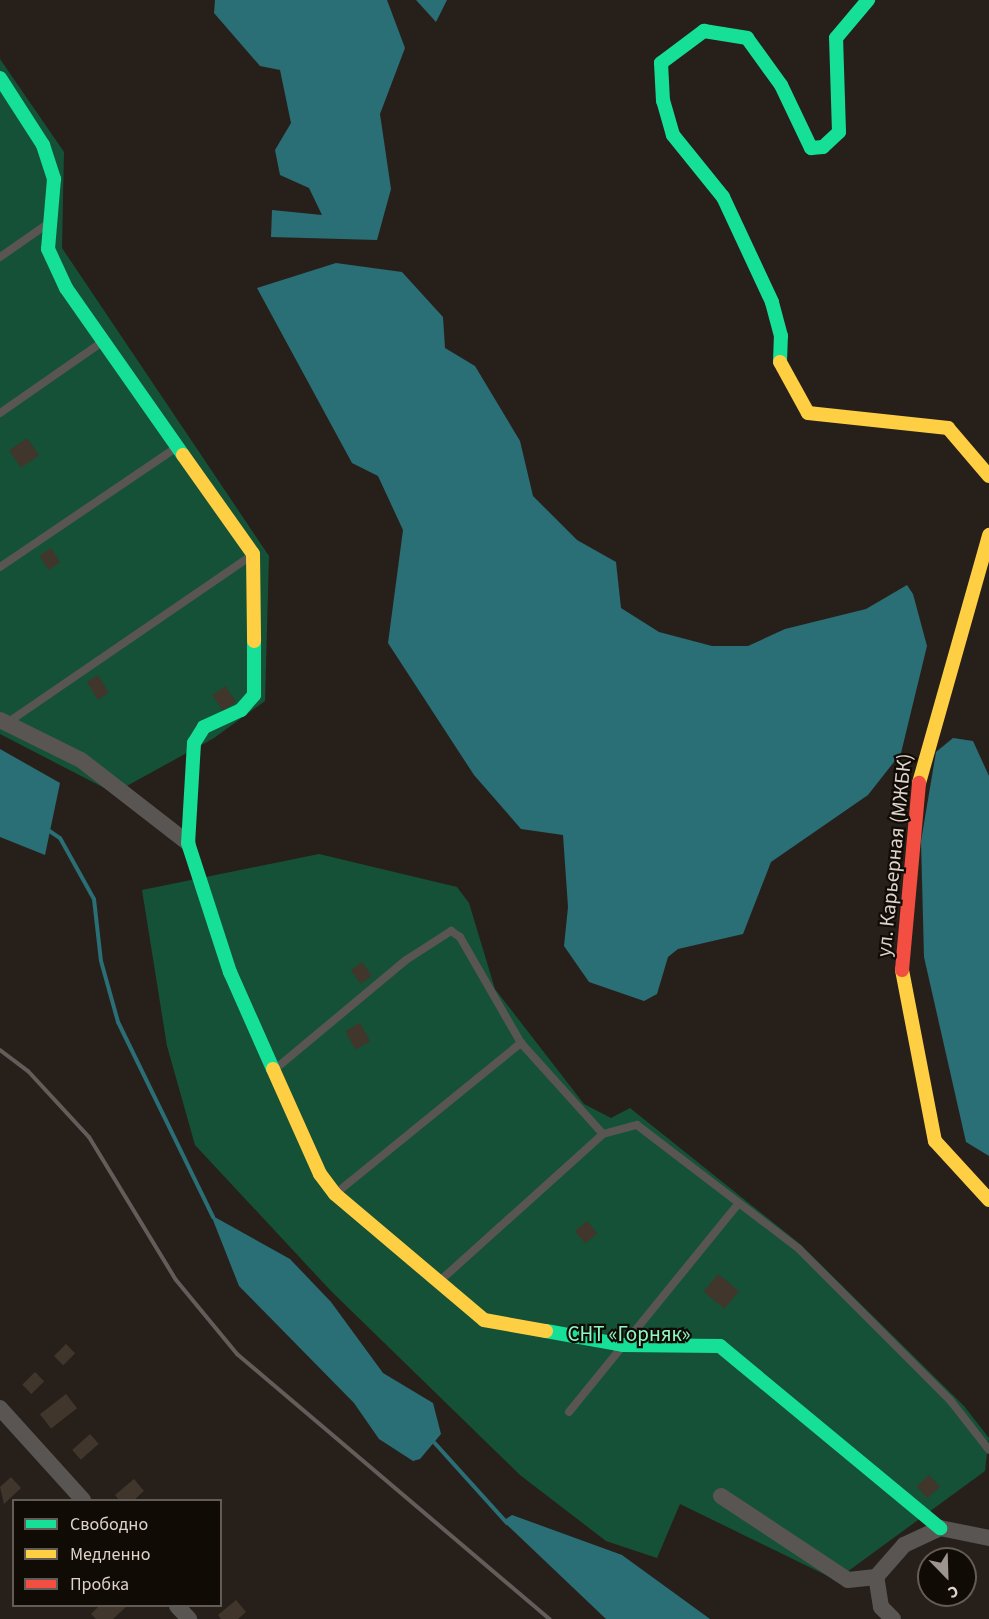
<!DOCTYPE html>
<html>
<head>
<meta charset="utf-8">
<style>
	body { margin:0 }
	#map { position:relative; width:989px; height:1619px; overflow:hidden; background:#27201a; font-family:"Source Sans 3",sans-serif }
	div>[style] { position:absolute }
	[style*='--x'] { left:calc(var(--x)*1px); top:calc(var(--y)*1px); width:calc(var(--w)*1px); rotate:calc(var(--a)*1deg) }
	.green>* { inset:0; background:#155137 }
	.water>* { inset:0; background:#2a6e76 }
	.stream>* { height:4px; margin:-2px; padding:0 2px; transform-origin:2px; border-radius:2px; background:#2a6e76 }
	.building>* { inset:0; background:#40362b; transform-origin:0 0 }
	.lane>* { height:8px; margin:-4px; padding:0 4px; transform-origin:4px; border-radius:4px; background:#595552 }
	.street>* { height:16px; margin:-8px; padding:0 8px; transform-origin:8px; border-radius:8px; background:#595552 }
	.fast>* { height:14px; margin:-7px; padding:0 7px; transform-origin:7px; border-radius:7px; background:#16e098 }
	.slow>* { height:14px; margin:-7px; padding:0 7px; transform-origin:7px; border-radius:7px; background:#ffcf43 }
	.jam>* { height:14px; margin:-7px; padding:0 7px; transform-origin:7px; border-radius:7px; background:#f24e42 }
	.rail>* { height:4px; margin:-2px; padding:0 2px; transform-origin:2px; border-radius:2px; background:#625d5b }
	span { translate:-50% -50%; white-space:nowrap; text-align:center; line-height:1.15; -webkit-text-stroke:4.5px #110b06; paint-order:stroke }
	.street-label { font-size:21px; color:#ddd3cb }
	.park-label { font-size:21px; color:#8ef8c5 }
	.legend { position:absolute; left:12px; top:1499px; width:210px; height:108px; box-sizing:border-box; background:#110b06; border:2px solid #635b55; margin:0; padding:8px 10px; list-style:none; font-size:18px; color:#ddd3cb }
	.legend li { display:flex; align-items:center; gap:12px; height:30px }
	.legend b { width:30px; border:2px solid #635b55 }
	.north { position:absolute; left:917px; top:1547px; width:60px; height:60px; box-sizing:border-box; background:#110b06; border:2px solid #635b55; border-radius:50%; rotate:157deg; font-size:16px; font-weight:700; line-height:24px; text-align:center; color:#ddd3cb }
	.north::after { content:''; display:block; margin:auto; width:21px; height:27px; background:#9d948d; clip-path:polygon(50% 0,100% 100%,50% 72%,0 100%) }
</style>
</head>
<body>
<div id="map">
	<div class="green">
		<i style="clip-path:polygon(0 59px,64px 152px,62px 248px,269px 556px,265px 701px,214px 738px,114px 793px,0 734px)"></i>
		<i style="clip-path:polygon(319px 854px,457px 887px,469px 903px,495px 989px,584px 1104px,611px 1118px,630px 1108px,800px 1244px,964px 1406px,989px 1438px,985px 1471px,836px 1580px,680px 1504px,657px 1558px,606px 1541px,520px 1475px,331px 1291px,195px 1145px,167px 1046px,142px 890px)"></i>
	</div>
	<div class="water">
		<i style="clip-path:polygon(215px 0,387px 0,405px 48px,380px 114px,391px 189px,377px 240px,271px 237px,272px 210px,322px 215px,309px 188px,280px 175px,275px 150px,291px 123px,280px 70px,260px 66px,214px 13px)"></i>
		<i style="clip-path:polygon(416px 0,447px 0,436px 22px)"></i>
		<i style="clip-path:polygon(336px 263px,402px 272px,443px 317px,445px 348px,475px 366px,520px 441px,533px 496px,577px 540px,616px 562px,621px 608px,659px 632px,712px 646px,748px 646px,785px 629px,866px 609px,907px 585px,913px 594px,927px 646px,901px 753px,868px 795px,771px 862px,743px 934px,678px 949px,668px 957px,657px 994px,644px 1001px,589px 982px,564px 946px,568px 907px,563px 835px,521px 829px,474px 775px,388px 643px,403px 530px,378px 476px,352px 463px,257px 288px)"></i>
		<i style="clip-path:polygon(953px 738px,973px 741px,989px 776px,989px 1156px,966px 1142px,924px 957px,921px 841px,936px 752px)"></i>
		<i style="clip-path:polygon(0 749px,60px 783px,45px 855px,0 837px)"></i>
		<i style="clip-path:polygon(211px 1215px,290px 1259px,331px 1302px,383px 1373px,433px 1403px,441px 1434px,420px 1459px,413px 1461px,379px 1439px,354px 1403px,239px 1286px)"></i>
		<i style="clip-path:polygon(512px 1515px,622px 1555px,710px 1619px,606px 1619px,503px 1521px)"></i>
	</div>
	<div class="stream">
		<i style="--x:48;--y:830;--w:14;--a:34"></i>
		<i style="--x:60;--y:838;--w:70;--a:60.9"></i>
		<i style="--x:94;--y:899;--w:62;--a:83.6"></i>
		<i style="--x:101;--y:961;--w:63;--a:74.4"></i>
		<i style="--x:118;--y:1022;--w:217;--a:64"></i>
		<i style="--x:432;--y:1440;--w:112;--a:47.9"></i>
	</div>
	<div class="building">
		<i style="left:27px;top:438px;width:21px;height:22px;rotate:55deg"></i>
		<i style="left:51px;top:548px;width:17px;height:14px;rotate:57deg"></i>
		<i style="left:98px;top:675px;width:21px;height:13px;rotate:59deg"></i>
		<i style="left:225px;top:686px;width:19px;height:16px;rotate:54deg"></i>
		<i style="left:362px;top:962px;width:17px;height:14px;rotate:54deg"></i>
		<i style="left:360px;top:1023px;width:21px;height:17px;rotate:61deg"></i>
		<i style="left:587px;top:1221px;width:16px;height:16px;rotate:50deg"></i>
		<i style="left:718px;top:1274px;width:27px;height:23px;rotate:39deg"></i>
		<i style="left:66px;top:1344px;width:13px;height:17px;rotate:45deg"></i>
		<i style="left:35px;top:1372px;width:13px;height:18px;rotate:45deg"></i>
		<i style="left:66px;top:1394px;width:18px;height:33px;rotate:52deg"></i>
		<i style="left:90px;top:1434px;width:13px;height:24px;rotate:48deg"></i>
		<i style="left:929px;top:1475px;width:16px;height:17px;rotate:47deg"></i>
		<i style="clip-path:polygon(11px 1477px,21px 1488px,4px 1504px,0 1487px)"></i>
		<i style="clip-path:polygon(134px 1479px,144px 1491px,134px 1500px,119px 1500px,115px 1495px)"></i>
		<i style="clip-path:polygon(236px 1600px,246px 1612px,238px 1619px,221px 1619px,218px 1615px)"></i>
		<i style="clip-path:polygon(99px 1606px,127px 1606px,113px 1619px,96px 1619px,91px 1614px)"></i>
	</div>
	<div class="lane">
		<i style="--x:0;--y:257;--w:56;--a:-34.8"></i>
		<i style="--x:0;--y:413;--w:124;--a:-34.8"></i>
		<i style="--x:0;--y:567;--w:212;--a:-34.1"></i>
		<i style="--x:7;--y:723;--w:296;--a:-34.4"></i>
		<i style="--x:274;--y:1070;--w:172;--a:-39.8"></i>
		<i style="--x:406;--y:960;--w:54;--a:-32.8"></i>
		<i style="--x:451;--y:931;--w:11;--a:34"></i>
		<i style="--x:460;--y:937;--w:122;--a:60.1"></i>
		<i style="--x:521;--y:1043;--w:122;--a:48"></i>
		<i style="--x:603;--y:1134;--w:219;--a:138"></i>
		<i style="--x:603;--y:1134;--w:35;--a:-15"></i>
		<i style="--x:637;--y:1125;--w:204;--a:37.4"></i>
		<i style="--x:799;--y:1249;--w:214;--a:45"></i>
		<i style="--x:950;--y:1400;--w:63;--a:52"></i>
		<i style="--x:335;--y:1194;--w:240;--a:-39.1"></i>
		<i style="--x:569;--y:1412;--w:269;--a:-50.9"></i>
	</div>
	<div class="street">
		<i style="--x:0;--y:720;--w:90;--a:26.3"></i>
		<i style="--x:81;--y:760;--w:135;--a:37.8"></i>
		<i style="--x:0;--y:1408;--w:124;--a:47.9"></i>
		<i style="--x:721;--y:1496;--w:152;--a:33.5"></i>
		<i style="--x:848;--y:1580;--w:28;--a:-6"></i>
		<i style="--x:177;--y:1606;--w:18;--a:47"></i>
		<i style="--x:893;--y:1619;--w:17;--a:-135"></i>
		<i style="--x:881;--y:1607;--w:30;--a:-99"></i>
		<i style="--x:876;--y:1577;--w:43;--a:-48.8"></i>
		<i style="--x:904;--y:1545;--w:40;--a:-25"></i>
		<i style="--x:940;--y:1528;--w:50;--a:11.5"></i>
	</div>
	<div class="fast">
		<i style="--x:0;--y:78;--w:80;--a:57.3"></i>
		<i style="--x:43;--y:145;--w:36;--a:72"></i>
		<i style="--x:54;--y:179;--w:70;--a:94.9"></i>
		<i style="--x:48;--y:249;--w:43;--a:65.2"></i>
		<i style="--x:66;--y:288;--w:204;--a:55"></i>
		<i style="--x:780;--y:362;--w:26;--a:-88"></i>
		<i style="--x:781;--y:336;--w:35;--a:-105"></i>
		<i style="--x:772;--y:302;--w:116;--a:-115"></i>
		<i style="--x:723;--y:197;--w:80;--a:-128.9"></i>
		<i style="--x:673;--y:135;--w:35;--a:-106"></i>
		<i style="--x:663;--y:101;--w:38;--a:-93"></i>
		<i style="--x:661;--y:63;--w:54;--a:-36.7"></i>
		<i style="--x:704;--y:31;--w:44;--a:9.2"></i>
		<i style="--x:747;--y:38;--w:58;--a:54.1"></i>
		<i style="--x:781;--y:85;--w:70;--a:64.5"></i>
		<i style="--x:811;--y:148;--w:12;--a:-5"></i>
		<i style="--x:823;--y:147;--w:22;--a:-43"></i>
		<i style="--x:839;--y:132;--w:94;--a:-91.8"></i>
		<i style="--x:836;--y:38;--w:50;--a:-49.9"></i>
		<i style="--x:254;--y:641;--w:54;--a:90"></i>
		<i style="--x:254;--y:695;--w:20;--a:131"></i>
		<i style="--x:241;--y:710;--w:41;--a:155.3"></i>
		<i style="--x:204;--y:727;--w:19;--a:122"></i>
		<i style="--x:194;--y:743;--w:100;--a:93.4"></i>
		<i style="--x:188;--y:843;--w:136;--a:72"></i>
		<i style="--x:230;--y:972;--w:106;--a:66.1"></i>
		<i style="--x:546;--y:1331;--w:78;--a:10.3"></i>
		<i style="--x:623;--y:1345;--w:97;--a:0.6"></i>
		<i style="--x:720;--y:1346;--w:286;--a:39.6"></i>
	</div>
	<div class="slow">
		<i style="--x:780;--y:362;--w:58;--a:61.2"></i>
		<i style="--x:808;--y:413;--w:141;--a:6.1"></i>
		<i style="--x:948;--y:428;--w:63;--a:49.5"></i>
		<i style="--x:183;--y:455;--w:121;--a:54.7"></i>
		<i style="--x:253;--y:554;--w:87;--a:89.3"></i>
		<i style="--x:919;--y:783;--w:258;--a:-74.2"></i>
		<i style="--x:902;--y:970;--w:174;--a:79.1"></i>
		<i style="--x:935;--y:1141;--w:80;--a:47.5"></i>
		<i style="--x:273;--y:1069;--w:115;--a:65.9"></i>
		<i style="--x:320;--y:1174;--w:25;--a:53"></i>
		<i style="--x:335;--y:1194;--w:195;--a:40.2"></i>
		<i style="--x:484;--y:1320;--w:63;--a:10.1"></i>
	</div>
	<div class="jam">
		<i style="--x:902;--y:970;--w:188;--a:-84.8"></i>
	</div>
	<div class="rail">
		<i style="--x:0;--y:1050;--w:35;--a:37"></i>
		<i style="--x:28;--y:1071;--w:90;--a:47.3"></i>
		<i style="--x:89;--y:1137;--w:167;--a:58.7"></i>
		<i style="--x:176;--y:1280;--w:96;--a:50.5"></i>
		<i style="--x:237;--y:1354;--w:410;--a:40.3"></i>
	</div>
	<div class="street-label">
		<span style="left:894px;top:855px;rotate:-84deg">ул. Карьерная (МЖБК)</span>
	</div>
	<div class="park-label">
		<span style="left:629px;top:1334px">СНТ «Горняк»</span>
	</div>
	<ul class="legend">
	<li><b style="height:8px;background:#16e098"></b>Свободно</li>
	<li><b style="height:8px;background:#ffcf43"></b>Медленно</li>
	<li><b style="height:8px;background:#f24e42"></b>Пробка</li>
	</ul>
	<div class="north">С</div>
</div>
</body>
</html>
